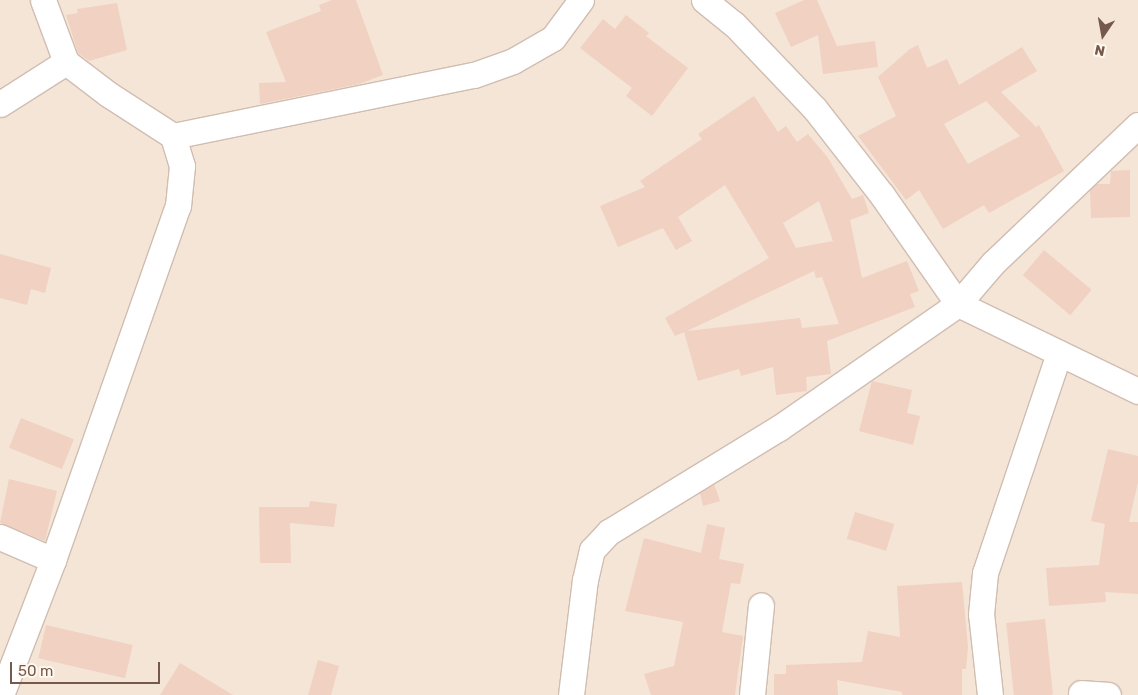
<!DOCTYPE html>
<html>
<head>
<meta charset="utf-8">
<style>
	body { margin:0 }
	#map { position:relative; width:1138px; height:695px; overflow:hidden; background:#fcf3e9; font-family:Rubik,sans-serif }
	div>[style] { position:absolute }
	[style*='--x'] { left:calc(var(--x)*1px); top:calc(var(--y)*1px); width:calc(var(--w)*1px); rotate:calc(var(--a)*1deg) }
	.residential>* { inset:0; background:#f4e5d7; transform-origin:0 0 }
	.building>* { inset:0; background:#f1d1c1; transform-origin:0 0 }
	.roads { filter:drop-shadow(1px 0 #d0bdb1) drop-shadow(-1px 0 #d0bdb1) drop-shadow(0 1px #d0bdb1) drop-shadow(0 -1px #d0bdb1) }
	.minor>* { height:25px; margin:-12.5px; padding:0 12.5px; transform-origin:12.5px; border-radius:12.5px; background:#fff }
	span { translate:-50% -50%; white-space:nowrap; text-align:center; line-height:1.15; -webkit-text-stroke:4px #fff8ef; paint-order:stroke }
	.north { position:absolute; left:1078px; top:10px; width:50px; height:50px; -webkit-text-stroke:4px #fff8ef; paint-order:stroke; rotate:192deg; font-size:14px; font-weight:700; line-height:20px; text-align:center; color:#76594d }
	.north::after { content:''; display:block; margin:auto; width:18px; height:22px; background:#76594d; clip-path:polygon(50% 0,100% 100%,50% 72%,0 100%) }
	.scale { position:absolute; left:10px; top:662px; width:150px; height:22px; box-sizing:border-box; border:2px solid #76594d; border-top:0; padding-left:6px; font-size:15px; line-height:18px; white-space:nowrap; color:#76594d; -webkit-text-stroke:4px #fff8ef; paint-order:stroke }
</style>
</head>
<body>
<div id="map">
	<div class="residential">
		<i style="left:0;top:0;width:1138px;height:695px"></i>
	</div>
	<div class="building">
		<i style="clip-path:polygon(332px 0,356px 0,383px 75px,359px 84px,260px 104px,259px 83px,286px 82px,266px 32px,321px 11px,319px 5px)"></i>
		<i style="clip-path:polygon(804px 0,817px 0,837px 46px,875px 41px,878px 67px,823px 74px,818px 35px,791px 47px,775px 13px)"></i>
		<i style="clip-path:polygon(117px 3px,127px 50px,89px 61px,78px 53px,66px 15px,78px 13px,77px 9px)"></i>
		<i style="clip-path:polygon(626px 15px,649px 33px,646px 36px,688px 68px,652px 116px,626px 96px,632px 88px,580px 48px,603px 19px,615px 29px)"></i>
		<i style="clip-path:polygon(evenodd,918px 45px,927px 68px,947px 59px,959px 85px,1022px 47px,1037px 71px,1001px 92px,1036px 127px,1039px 125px,1064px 171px,989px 213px,984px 205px,943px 229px,919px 190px,906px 200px,858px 136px,896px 116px,878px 77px,910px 49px,918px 45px,986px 101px,1020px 136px,968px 164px,944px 124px,986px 101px)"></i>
		<i style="clip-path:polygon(evenodd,754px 96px,778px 132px,786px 126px,797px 142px,808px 134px,828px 158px,852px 199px,863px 195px,869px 213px,850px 220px,862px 278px,907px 261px,919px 291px,910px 294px,915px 307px,827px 341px,831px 374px,806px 377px,807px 391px,776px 395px,773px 367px,741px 376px,739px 369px,698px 381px,684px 332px,675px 336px,665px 318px,769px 258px,725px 185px,678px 217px,692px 241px,676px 250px,663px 228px,618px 247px,600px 206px,645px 187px,640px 181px,702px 139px,698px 134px,754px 96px,819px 201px,833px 241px,796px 248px,783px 223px,819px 201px,754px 96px,814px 271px,816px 278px,822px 277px,839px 324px,802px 328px,800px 318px,687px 331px,814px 271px)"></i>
		<i style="clip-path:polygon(1130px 170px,1130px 217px,1091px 218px,1090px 190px,1096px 184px,1110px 184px,1111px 171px)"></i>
		<i style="left:1044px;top:250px;width:62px;height:33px;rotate:40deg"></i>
		<i style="clip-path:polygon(0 254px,51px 268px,45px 293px,31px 289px,27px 305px,0 298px)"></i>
		<i style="clip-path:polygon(872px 381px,912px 390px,907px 413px,920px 416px,913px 445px,859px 431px)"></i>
		<i style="left:21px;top:418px;width:57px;height:32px;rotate:22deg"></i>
		<i style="clip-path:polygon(1108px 449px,1138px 456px,1138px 482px,1129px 522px,1138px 522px,1138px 594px,1105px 592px,1106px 602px,1049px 606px,1046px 568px,1099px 565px,1105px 524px,1091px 521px)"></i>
		<i style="clip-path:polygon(9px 479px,57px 491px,45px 541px,0 523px)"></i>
		<i style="clip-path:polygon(714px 484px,720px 501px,703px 506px,700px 493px)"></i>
		<i style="clip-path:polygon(310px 501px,337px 504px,334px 527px,290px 523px,291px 563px,260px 563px,259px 507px,309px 507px)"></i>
		<i style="left:855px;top:512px;width:41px;height:28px;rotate:17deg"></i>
		<i style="clip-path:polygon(707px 524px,725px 528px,719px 559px,744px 564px,740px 584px,731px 583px,722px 632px,743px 636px,735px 695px,651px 695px,644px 674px,674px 666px,683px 622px,625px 611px,644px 538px,701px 553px)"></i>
		<i style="clip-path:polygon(962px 582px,968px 647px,966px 669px,962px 669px,962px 695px,902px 695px,902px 692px,837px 680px,838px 695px,774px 695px,774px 674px,786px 674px,786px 665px,862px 662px,868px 631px,900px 637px,897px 586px)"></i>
		<i style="left:1045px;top:619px;width:76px;height:39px;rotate:84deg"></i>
		<i style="left:46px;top:625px;width:89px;height:34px;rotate:13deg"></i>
		<i style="clip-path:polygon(318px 660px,339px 666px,331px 695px,308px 695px)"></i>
		<i style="clip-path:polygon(180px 663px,233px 695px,160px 695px)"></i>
	</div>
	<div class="roads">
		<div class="minor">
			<i style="--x:704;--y:0;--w:38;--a:39"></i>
			<i style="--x:734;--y:24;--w:117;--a:46.4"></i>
			<i style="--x:815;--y:109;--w:109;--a:52.1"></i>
			<i style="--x:882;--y:195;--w:133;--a:55.1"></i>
			<i style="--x:958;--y:304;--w:200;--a:25.8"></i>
			<i style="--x:0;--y:104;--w:78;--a:-32.5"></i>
			<i style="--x:173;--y:136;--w:307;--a:-11.5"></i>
			<i style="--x:474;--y:75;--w:41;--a:-19.7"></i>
			<i style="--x:513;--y:61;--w:46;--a:-29.9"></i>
			<i style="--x:553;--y:38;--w:47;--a:-53.6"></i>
			<i style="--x:0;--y:537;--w:58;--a:23.5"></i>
			<i style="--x:1081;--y:693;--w:27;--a:4"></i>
			<i style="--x:1;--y:695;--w:145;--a:-68.9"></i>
			<i style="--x:53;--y:560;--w:375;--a:-70.6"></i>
			<i style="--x:178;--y:206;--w:40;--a:-84.3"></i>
			<i style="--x:182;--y:166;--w:31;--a:-107"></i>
			<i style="--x:173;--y:136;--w:77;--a:-147.1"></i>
			<i style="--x:108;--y:94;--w:53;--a:-142.7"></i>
			<i style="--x:66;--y:62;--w:66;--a:-110.4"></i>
			<i style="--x:571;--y:695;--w:116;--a:-83.1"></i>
			<i style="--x:585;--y:580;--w:31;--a:-77"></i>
			<i style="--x:592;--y:550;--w:25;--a:-47"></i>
			<i style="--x:609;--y:532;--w:199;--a:-31.5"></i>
			<i style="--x:779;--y:428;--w:218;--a:-34.7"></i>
			<i style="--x:958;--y:304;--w:54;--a:-49.5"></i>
			<i style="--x:993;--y:263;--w:200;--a:-43.6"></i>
			<i style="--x:752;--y:695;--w:90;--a:-84.3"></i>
			<i style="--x:990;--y:695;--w:81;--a:-96.3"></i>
			<i style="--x:981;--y:614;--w:41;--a:-84.4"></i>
			<i style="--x:985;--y:573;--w:232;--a:-71.4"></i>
		</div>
	</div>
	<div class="north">N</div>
	<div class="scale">50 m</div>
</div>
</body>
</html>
